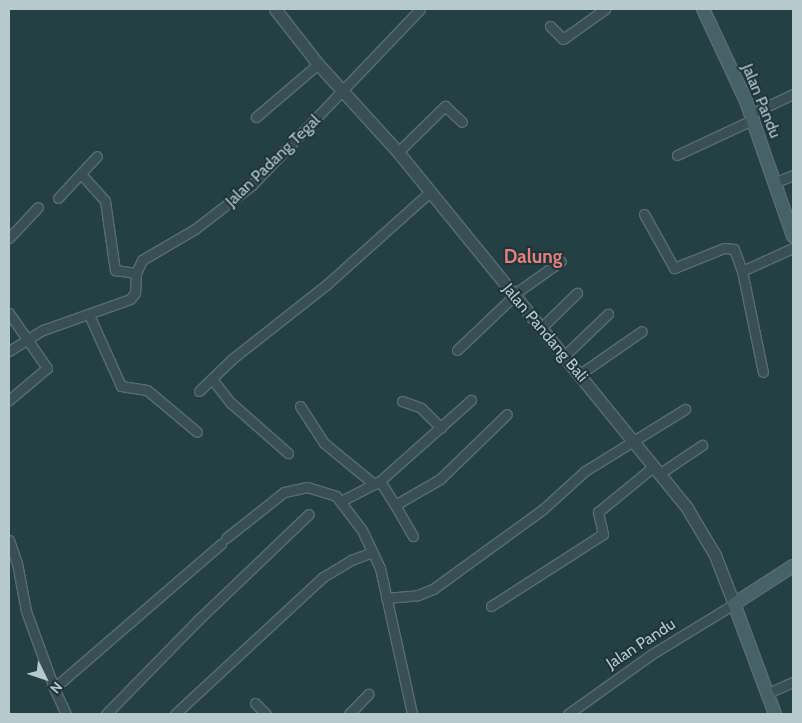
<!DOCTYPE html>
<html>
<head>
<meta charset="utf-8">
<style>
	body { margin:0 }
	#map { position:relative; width:802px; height:723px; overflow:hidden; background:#244044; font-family:Cabin,sans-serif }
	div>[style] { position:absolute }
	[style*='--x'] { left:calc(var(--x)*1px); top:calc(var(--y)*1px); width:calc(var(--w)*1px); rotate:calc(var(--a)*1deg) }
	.roads { filter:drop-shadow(1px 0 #576d71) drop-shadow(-1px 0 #576d71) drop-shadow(0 1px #576d71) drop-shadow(0 -1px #576d71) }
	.minor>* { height:9px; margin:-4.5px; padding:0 4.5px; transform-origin:4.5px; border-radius:4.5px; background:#384f53 }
	.tertiary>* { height:11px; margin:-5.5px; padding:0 5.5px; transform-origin:5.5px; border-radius:5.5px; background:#384f53 }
	.secondary>* { height:12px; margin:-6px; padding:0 6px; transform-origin:6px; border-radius:6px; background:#466167 }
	span { translate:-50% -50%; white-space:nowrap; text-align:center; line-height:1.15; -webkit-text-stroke:4px #1d3539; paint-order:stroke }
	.street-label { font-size:16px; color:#b6c9cd }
	.quarter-label { font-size:19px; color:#e67e80; font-weight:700 }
	.frame { position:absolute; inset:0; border:10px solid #b6c9cd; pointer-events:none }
	.north { position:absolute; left:20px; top:653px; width:50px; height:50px; -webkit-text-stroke:4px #1d3539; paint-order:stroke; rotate:131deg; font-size:14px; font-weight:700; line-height:20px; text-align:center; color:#b6c9cd }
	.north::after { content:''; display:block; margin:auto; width:18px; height:22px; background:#b6c9cd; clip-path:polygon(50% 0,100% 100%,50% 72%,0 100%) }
</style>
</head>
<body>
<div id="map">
	<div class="roads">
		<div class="minor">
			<i style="--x:550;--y:26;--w:18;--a:45"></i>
			<i style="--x:563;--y:39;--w:52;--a:-35.5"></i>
			<i style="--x:751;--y:114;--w:47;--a:-25.5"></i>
			<i style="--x:256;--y:117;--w:82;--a:-40.5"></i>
			<i style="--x:398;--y:152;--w:66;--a:-44.4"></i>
			<i style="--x:445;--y:106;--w:23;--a:43"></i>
			<i style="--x:677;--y:155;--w:83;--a:-25"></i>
			<i style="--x:81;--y:174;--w:36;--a:48"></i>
			<i style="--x:105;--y:201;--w:70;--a:81.8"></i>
			<i style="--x:115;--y:270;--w:21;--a:8"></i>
			<i style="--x:776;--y:182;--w:18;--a:-22"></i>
			<i style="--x:58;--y:198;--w:57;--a:-47.1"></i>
			<i style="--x:644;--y:214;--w:62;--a:60.9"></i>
			<i style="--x:674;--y:268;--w:54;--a:-21.8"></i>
			<i style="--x:724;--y:248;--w:10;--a:6"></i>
			<i style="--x:734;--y:249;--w:23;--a:70"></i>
			<i style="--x:742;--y:271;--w:103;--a:78.3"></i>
			<i style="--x:9;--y:238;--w:42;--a:-46.9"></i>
			<i style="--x:742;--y:271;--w:56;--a:-24.3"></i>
			<i style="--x:9;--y:313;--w:67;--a:55.4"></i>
			<i style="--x:47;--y:368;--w:50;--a:139.9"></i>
			<i style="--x:89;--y:315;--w:78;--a:65.7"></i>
			<i style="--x:121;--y:386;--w:26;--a:9"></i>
			<i style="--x:147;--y:390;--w:65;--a:40"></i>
			<i style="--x:542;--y:327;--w:49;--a:-44.2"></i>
			<i style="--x:457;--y:350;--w:87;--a:-43.6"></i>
			<i style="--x:520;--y:290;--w:50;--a:-35.3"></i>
			<i style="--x:9;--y:351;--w:40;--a:-32"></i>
			<i style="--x:43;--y:330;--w:92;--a:-19.6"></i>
			<i style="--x:130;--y:299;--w:8;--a:-50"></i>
			<i style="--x:135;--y:293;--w:20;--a:-87"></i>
			<i style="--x:136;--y:273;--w:14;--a:-65"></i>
			<i style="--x:142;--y:260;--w:61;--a:-30.3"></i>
			<i style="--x:195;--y:229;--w:72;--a:-37.7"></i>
			<i style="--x:252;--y:185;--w:243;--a:-46.3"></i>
			<i style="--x:564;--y:356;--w:61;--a:-43.7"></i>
			<i style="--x:580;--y:374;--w:75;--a:-34.7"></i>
			<i style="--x:212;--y:379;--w:31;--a:52"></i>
			<i style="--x:231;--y:403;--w:76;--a:41.3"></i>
			<i style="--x:199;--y:391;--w:46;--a:-44.1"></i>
			<i style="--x:232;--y:359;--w:120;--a:-38.2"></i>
			<i style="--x:326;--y:285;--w:140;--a:-41.8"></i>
			<i style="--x:402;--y:401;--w:20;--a:20"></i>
			<i style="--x:421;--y:408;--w:28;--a:45"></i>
			<i style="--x:300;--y:406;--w:44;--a:57"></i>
			<i style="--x:324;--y:443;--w:65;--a:39.4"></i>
			<i style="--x:659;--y:474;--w:52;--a:-34"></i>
			<i style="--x:380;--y:481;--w:28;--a:58"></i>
			<i style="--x:395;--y:505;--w:52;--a:-30"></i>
			<i style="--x:440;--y:479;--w:93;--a:-44.1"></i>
			<i style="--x:341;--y:501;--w:44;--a:-27.1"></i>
			<i style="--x:380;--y:481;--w:122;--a:-41.7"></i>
			<i style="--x:395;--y:505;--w:36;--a:60"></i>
			<i style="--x:226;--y:538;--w:74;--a:-38.4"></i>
			<i style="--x:284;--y:492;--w:24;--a:-12"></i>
			<i style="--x:307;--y:487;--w:30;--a:17"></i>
			<i style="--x:336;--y:496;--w:43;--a:52.6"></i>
			<i style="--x:362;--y:530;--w:42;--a:64.7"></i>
			<i style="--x:380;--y:568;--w:149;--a:77.6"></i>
			<i style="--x:9;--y:540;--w:24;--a:71"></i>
			<i style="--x:17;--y:563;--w:49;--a:79.4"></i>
			<i style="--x:26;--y:611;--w:82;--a:70"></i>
			<i style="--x:386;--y:598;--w:32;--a:-5"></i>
			<i style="--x:418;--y:595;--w:16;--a:-22"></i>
			<i style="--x:433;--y:589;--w:136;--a:-36"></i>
			<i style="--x:543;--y:509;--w:57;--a:-42.1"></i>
			<i style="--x:585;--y:471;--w:118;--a:-31.8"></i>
			<i style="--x:491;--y:606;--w:133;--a:-32.7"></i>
			<i style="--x:603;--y:534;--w:23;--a:-103"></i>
			<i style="--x:598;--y:512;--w:71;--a:-39.3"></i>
			<i style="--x:768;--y:693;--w:27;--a:-24"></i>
			<i style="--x:255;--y:703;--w:16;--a:45"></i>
			<i style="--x:66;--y:714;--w:29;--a:-115"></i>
			<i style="--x:54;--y:688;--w:221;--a:-40.8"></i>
			<i style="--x:106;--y:714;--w:132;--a:-45.6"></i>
			<i style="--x:198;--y:620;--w:153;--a:-43.7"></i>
			<i style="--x:175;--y:714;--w:202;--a:-42.8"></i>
			<i style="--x:323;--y:577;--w:33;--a:-31"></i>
			<i style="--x:351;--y:560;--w:23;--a:-20"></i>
			<i style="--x:349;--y:714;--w:28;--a:-46"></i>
			<i style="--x:568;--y:714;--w:103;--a:-35.5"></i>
			<i style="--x:652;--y:654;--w:96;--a:-31.4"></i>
		</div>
		<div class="tertiary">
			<i style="--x:275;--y:9;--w:70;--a:52"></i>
			<i style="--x:318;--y:64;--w:119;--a:47.7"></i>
			<i style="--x:398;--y:152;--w:459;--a:50.9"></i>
			<i style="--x:687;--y:508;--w:55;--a:59.2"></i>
			<i style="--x:715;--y:555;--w:53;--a:68.8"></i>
		</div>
		<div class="secondary">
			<i style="--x:703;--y:9;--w:102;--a:64.9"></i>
			<i style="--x:746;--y:101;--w:143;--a:70.8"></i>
			<i style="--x:775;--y:714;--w:117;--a:-110.4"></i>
			<i style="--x:734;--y:604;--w:70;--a:-32.8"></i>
		</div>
	</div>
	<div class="street-label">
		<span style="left:761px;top:101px;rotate:68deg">Jalan Pandu</span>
		<span style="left:273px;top:161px;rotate:-44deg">Jalan Padang Tegal</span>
		<span style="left:545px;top:333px;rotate:50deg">Jalan Pandang Bali</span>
		<span style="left:641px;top:644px;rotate:-33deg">Jalan Pandu</span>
	</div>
	<div class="quarter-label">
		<span style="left:533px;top:257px">Dalung</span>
	</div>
	<div class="frame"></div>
	<div class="north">N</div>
</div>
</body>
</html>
